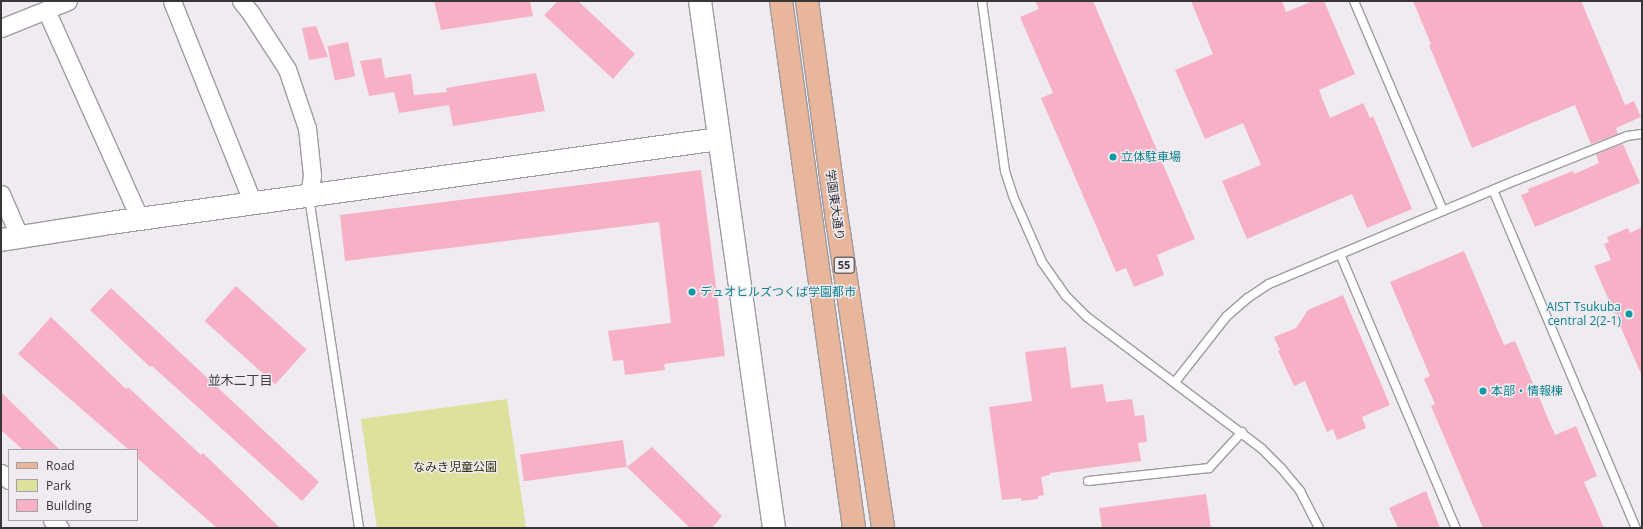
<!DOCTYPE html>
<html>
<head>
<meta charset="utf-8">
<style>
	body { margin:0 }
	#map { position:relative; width:1643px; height:529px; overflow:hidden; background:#efebf1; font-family:"Open Sans","Noto Sans JP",sans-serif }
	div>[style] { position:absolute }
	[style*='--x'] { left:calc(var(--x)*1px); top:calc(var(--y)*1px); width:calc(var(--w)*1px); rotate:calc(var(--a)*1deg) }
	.green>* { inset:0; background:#dde19c }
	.building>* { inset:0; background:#f7b0c6; transform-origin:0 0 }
	.roads { filter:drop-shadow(1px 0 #9f9ba1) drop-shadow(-1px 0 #9f9ba1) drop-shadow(0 1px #9f9ba1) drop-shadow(0 -1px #9f9ba1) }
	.lane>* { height:8px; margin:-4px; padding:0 4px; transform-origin:4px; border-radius:4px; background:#fff }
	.street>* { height:17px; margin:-8.5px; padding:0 8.5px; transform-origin:8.5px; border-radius:8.5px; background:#fff }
	.secondary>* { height:22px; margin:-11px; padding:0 11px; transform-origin:11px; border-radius:11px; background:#fff }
	.primary>* { height:22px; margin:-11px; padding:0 11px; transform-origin:11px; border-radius:11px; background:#e8b79b }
	.dots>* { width:11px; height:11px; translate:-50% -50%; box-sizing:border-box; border:2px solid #efebf1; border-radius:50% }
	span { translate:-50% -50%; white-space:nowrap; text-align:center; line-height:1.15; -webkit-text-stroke:3px #efebf1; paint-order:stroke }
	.shield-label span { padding:1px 3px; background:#efebf1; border:1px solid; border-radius:3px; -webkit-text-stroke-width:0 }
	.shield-label { font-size:11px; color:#383639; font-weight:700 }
	.culture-label { font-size:12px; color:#0d838f }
	.left { translate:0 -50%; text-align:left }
	.right { translate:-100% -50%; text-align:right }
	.street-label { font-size:12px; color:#383639 }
	.park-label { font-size:12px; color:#333410 }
	.neighbourhood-label { font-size:13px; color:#423f44 }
	.frame { position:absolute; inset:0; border:2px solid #383639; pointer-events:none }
	.legend { position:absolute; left:8px; top:449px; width:130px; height:72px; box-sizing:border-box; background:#efebf1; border:1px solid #a6a3a7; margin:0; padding:5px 7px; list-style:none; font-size:12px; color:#383639 }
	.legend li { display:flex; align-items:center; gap:8px; height:20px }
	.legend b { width:20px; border:1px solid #a6a3a7 }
</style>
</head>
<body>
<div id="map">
	<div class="green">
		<i style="clip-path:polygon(507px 399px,526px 528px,377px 528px,361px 419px)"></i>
	</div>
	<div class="building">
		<i style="clip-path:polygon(434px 1px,530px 1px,533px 16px,441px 30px)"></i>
		<i style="clip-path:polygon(558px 1px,578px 1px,635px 54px,613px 79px,544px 15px)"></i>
		<i style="clip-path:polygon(1035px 1px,1093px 1px,1195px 239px,1157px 255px,1164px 275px,1134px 287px,1126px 268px,1116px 272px,1041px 98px,1053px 93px,1020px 17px,1039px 9px)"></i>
		<i style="clip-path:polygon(1191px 1px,1282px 1px,1286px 12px,1313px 1px,1324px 1px,1355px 74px,1319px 90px,1330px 118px,1363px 103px,1370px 118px,1373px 116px,1412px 209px,1367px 228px,1352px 194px,1247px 239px,1222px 181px,1261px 165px,1243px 123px,1205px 139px,1175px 70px,1213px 54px)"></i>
		<i style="clip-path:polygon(1413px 1px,1581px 1px,1625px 105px,1634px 101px,1641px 117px,1616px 128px,1618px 134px,1591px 144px,1575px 105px,1472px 148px,1429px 45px,1431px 44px)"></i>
		<i style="clip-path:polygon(316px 26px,328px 57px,309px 60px,302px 28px)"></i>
		<i style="left:348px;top:42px;width:35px;height:21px;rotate:78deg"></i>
		<i style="clip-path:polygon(381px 58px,385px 78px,411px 74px,414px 95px,447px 92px,446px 88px,536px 73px,545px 111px,453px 126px,449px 105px,399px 113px,394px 92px,369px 96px,360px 61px)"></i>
		<i style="clip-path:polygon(1623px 144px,1640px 183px,1535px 227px,1521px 195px,1529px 192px,1528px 189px,1573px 171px,1574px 174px,1599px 163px,1596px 154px)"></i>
		<i style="clip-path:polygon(701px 170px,725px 356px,664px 364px,665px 370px,625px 375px,623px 360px,613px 361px,608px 331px,671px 323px,659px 222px,345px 261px,340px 215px)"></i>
		<i style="clip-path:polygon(1642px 227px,1642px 376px,1594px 266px,1611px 260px,1604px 244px,1609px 242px,1607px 237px,1628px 228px,1630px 233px)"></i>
		<i style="clip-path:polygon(1464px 251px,1504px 345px,1515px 341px,1555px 435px,1576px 426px,1597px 476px,1584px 482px,1604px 528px,1483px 528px,1431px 406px,1435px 404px,1424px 379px,1430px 376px,1390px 282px)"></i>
		<i style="left:236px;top:286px;width:95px;height:47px;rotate:42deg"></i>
		<i style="clip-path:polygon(111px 288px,319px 482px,302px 501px,152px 366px,150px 367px,90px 310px)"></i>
		<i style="clip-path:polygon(1343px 295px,1390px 405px,1362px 417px,1366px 428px,1337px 440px,1333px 429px,1327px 432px,1305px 381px,1294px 386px,1278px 351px,1280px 350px,1274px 337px,1296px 328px,1308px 310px)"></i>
		<i style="clip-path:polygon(51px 317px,126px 389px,128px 387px,201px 455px,203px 453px,280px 528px,217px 528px,137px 458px,137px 450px,129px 450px,18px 354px)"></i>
		<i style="clip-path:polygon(1066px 347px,1071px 388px,1103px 384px,1106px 402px,1132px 399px,1135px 416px,1144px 415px,1147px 442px,1138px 443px,1141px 461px,1050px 473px,1050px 475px,1041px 477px,1044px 495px,1038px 496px,1038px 499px,1021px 501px,1021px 498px,1002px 500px,989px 407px,1032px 401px,1025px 352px)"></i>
		<i style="clip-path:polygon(1px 392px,60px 450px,23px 450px,1px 430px)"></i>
		<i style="left:623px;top:440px;width:27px;height:104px;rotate:82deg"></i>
		<i style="clip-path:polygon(652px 447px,722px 516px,712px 528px,690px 528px,627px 467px)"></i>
		<i style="clip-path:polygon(1426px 491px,1440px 528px,1398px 528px,1389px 508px)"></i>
		<i style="clip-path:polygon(1206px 494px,1211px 528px,1102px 528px,1099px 508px)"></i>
	</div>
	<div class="roads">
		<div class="lane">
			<i style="--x:982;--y:1;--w:172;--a:82.3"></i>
			<i style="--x:1005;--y:171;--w:26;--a:72"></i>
			<i style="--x:1013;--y:196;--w:72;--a:66.3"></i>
			<i style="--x:1042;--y:262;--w:42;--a:54.8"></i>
			<i style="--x:1066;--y:296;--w:30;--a:45"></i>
			<i style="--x:1087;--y:317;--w:219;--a:37"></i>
			<i style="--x:1262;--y:449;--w:27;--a:45"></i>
			<i style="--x:1281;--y:468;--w:30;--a:50"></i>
			<i style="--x:1300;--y:491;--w:42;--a:62.8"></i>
			<i style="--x:1354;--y:1;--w:228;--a:67"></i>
			<i style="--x:1493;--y:190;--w:367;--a:67.1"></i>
			<i style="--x:309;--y:197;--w:335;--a:81.4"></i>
			<i style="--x:1340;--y:254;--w:298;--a:67.1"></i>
			<i style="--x:1175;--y:382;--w:84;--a:-51.8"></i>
			<i style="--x:1227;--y:316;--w:28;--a:-41"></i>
			<i style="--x:1248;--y:298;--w:25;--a:-34"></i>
			<i style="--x:1269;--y:284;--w:269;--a:-22.8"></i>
			<i style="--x:1517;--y:180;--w:118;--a:-21.8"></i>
			<i style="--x:1627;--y:136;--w:15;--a:-8"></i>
			<i style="--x:1088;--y:481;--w:122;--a:-6.1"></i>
			<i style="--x:1209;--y:468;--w:49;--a:-47.5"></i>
		</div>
		<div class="street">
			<i style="--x:172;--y:1;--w:219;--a:68.2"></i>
			<i style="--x:241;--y:1;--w:14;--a:51"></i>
			<i style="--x:250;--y:12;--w:68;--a:57"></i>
			<i style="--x:287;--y:69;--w:62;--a:71.3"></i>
			<i style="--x:307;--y:128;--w:47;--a:83.9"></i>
			<i style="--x:312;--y:175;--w:22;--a:98"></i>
			<i style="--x:46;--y:10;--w:229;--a:65.8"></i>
			<i style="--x:1;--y:28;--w:72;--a:-21.9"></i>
			<i style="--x:1;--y:194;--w:48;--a:66.6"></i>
			<i style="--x:1;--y:473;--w:11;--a:41"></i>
			<i style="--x:52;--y:520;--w:11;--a:45"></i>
		</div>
		<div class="secondary">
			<i style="--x:700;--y:1;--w:532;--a:82.01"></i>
			<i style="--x:1;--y:240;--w:103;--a:-8.9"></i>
			<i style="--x:103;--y:224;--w:622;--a:-7.86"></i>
		</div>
		<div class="primary">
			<i style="--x:781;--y:1;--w:532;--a:82.11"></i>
			<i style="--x:807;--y:1;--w:227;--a:82.2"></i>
			<i style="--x:838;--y:226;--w:305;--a:81.5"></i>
		</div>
	</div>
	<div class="dots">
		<i style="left:1113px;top:157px;background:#0f9aa8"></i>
		<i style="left:692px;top:292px;background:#0f9aa8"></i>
		<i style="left:1629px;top:314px;background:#0f9aa8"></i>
		<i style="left:1483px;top:391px;background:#0f9aa8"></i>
	</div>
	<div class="shield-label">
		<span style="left:844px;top:265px">55</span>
	</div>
	<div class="culture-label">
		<span class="left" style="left:1121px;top:157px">立体駐車場</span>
		<span class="left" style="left:700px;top:292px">デュオヒルズつくば学園都市</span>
		<span class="right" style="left:1621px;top:314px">AIST Tsukuba<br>central 2(2-1)</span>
		<span class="left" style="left:1491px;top:391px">本部・情報棟</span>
	</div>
	<div class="street-label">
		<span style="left:835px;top:205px;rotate:82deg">学園東大通り</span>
	</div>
	<div class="park-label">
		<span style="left:455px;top:467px">なみき児童公園</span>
	</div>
	<div class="neighbourhood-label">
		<span style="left:240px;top:380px">並木二丁目</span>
	</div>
	<div class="frame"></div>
	<ul class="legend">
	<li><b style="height:5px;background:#e8b79b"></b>Road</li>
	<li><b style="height:11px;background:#dde19c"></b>Park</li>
	<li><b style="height:11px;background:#f7b0c6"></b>Building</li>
	</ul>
</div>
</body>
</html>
